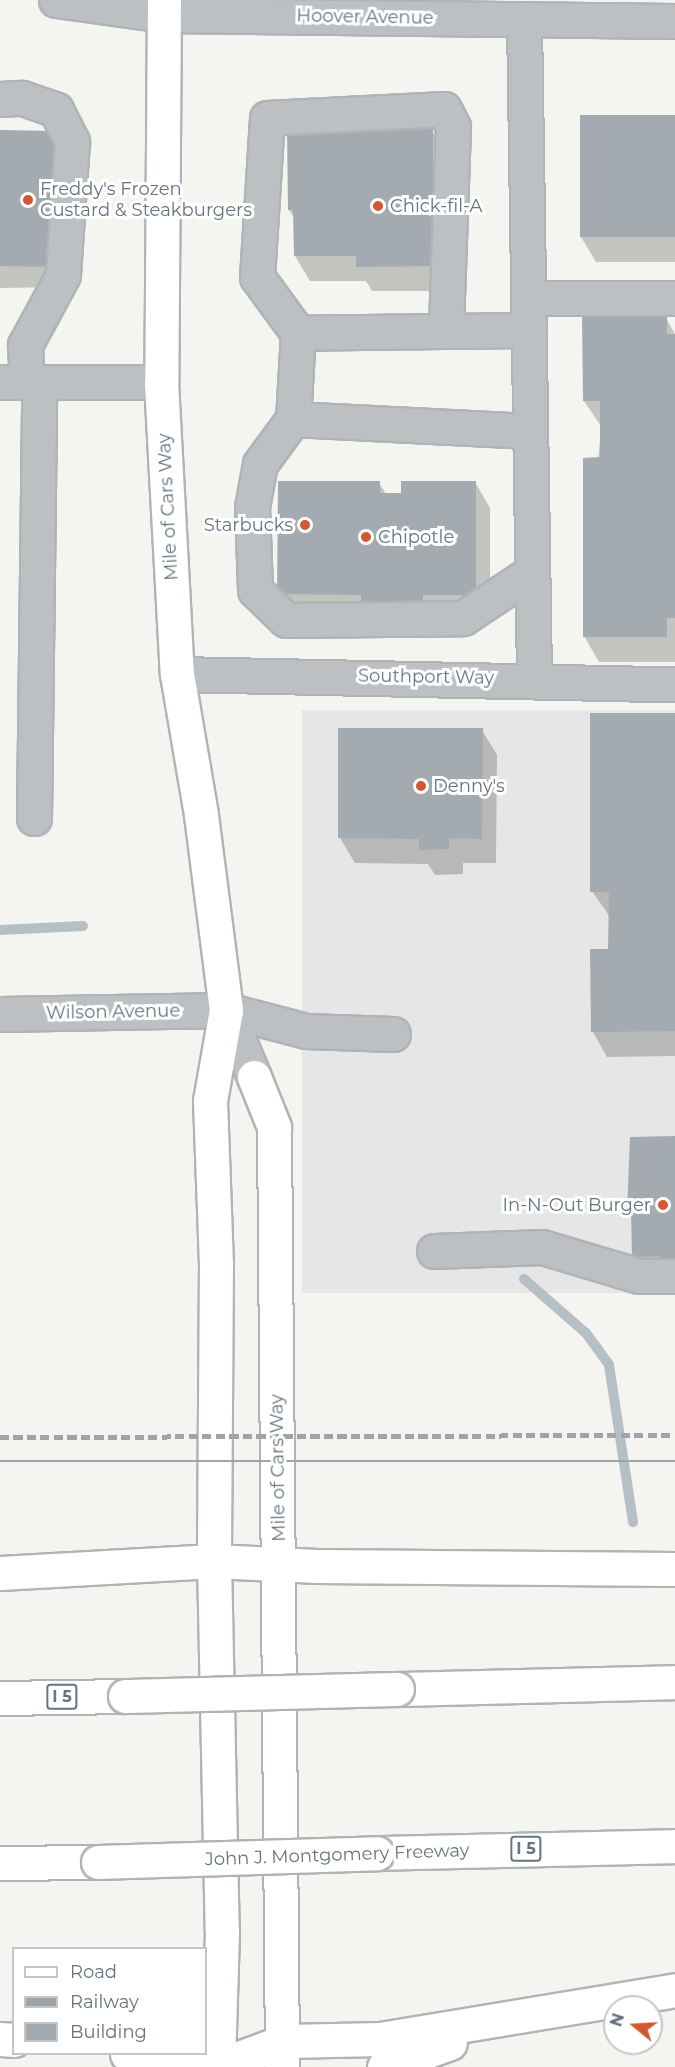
<!DOCTYPE html>
<html>
<head>
<meta charset="utf-8">
<style>
	body { margin:0 }
	#map { position:relative; width:675px; height:2067px; overflow:hidden; background:#f4f4f1; font-family:Montserrat,sans-serif }
	div>[style] { position:absolute }
	[style*='--x'] { left:calc(var(--x)*1px); top:calc(var(--y)*1px); width:calc(var(--w)*1px); rotate:calc(var(--a)*1deg) }
	.built>* { inset:0; background:#e5e6e5; transform-origin:0 0 }
	.shadow>* { inset:0; background:#0003 }
	.stream>* { height:10px; margin:-5px; padding:0 5px; transform-origin:5px; border-radius:5px; background:#b5c0c4 }
	.building>* { inset:0; background:#a4abb0; transform-origin:0 0 }
	.roads { filter:drop-shadow(2px 0 #b0b4b7) drop-shadow(-2px 0 #b0b4b7) drop-shadow(0 2px #b0b4b7) drop-shadow(0 -2px #b0b4b7) }
	.minor>* { height:33px; margin:-16.5px; padding:0 16.5px; transform-origin:16.5px; border-radius:16.5px; background:#bcc0c3 }
	.major>* { height:33px; margin:-16.5px; padding:0 16.5px; transform-origin:16.5px; border-radius:16.5px; background:#fff }
	.highway>* { height:33px; margin:-16.5px; padding:0 16.5px; transform-origin:16.5px; border-radius:16.5px; background:#fff }
	.tram>* { height:1.5px; margin:-0.75px; padding:0 0.75px; transform-origin:0.75px; border-radius:0.75px; background:#9ea4a8 }
	.rail>* { height:4.5px; margin-top:-2.25px; transform-origin:0; background:repeating-linear-gradient(90deg,#9ea4a8 0 9px,transparent 0 13.5px) }
	.bridges { filter:drop-shadow(2px 0 #afb3b6) drop-shadow(-2px 0 #afb3b6) drop-shadow(0 2px #afb3b6) drop-shadow(0 -2px #afb3b6) }
	.highway-bridge>* { height:33px; margin:-16.5px; padding:0 16.5px; transform-origin:16.5px; border-radius:16.5px; background:#fff }
	.dots>* { width:16px; height:16px; translate:-50% -50%; box-sizing:border-box; border:3px solid #fff; border-radius:50% }
	span { translate:-50% -50%; white-space:nowrap; text-align:center; line-height:1.15; -webkit-text-stroke:6px #fff; paint-order:stroke }
	.shield-label span { padding:2px 4px; background:#fff; border:2px solid; border-radius:4px; -webkit-text-stroke-width:0 }
	.shield-label { font-size:16px; color:#66747f; font-weight:700 }
	.street-label { font-size:18px; color:#66747f }
	.poi-label { font-size:18px; color:#66747f }
	.left { translate:0 -50%; text-align:left }
	.right { translate:-100% -50%; text-align:right }
	.legend { position:absolute; left:12px; top:1947px; width:195px; height:108px; box-sizing:border-box; background:#fff; border:2px solid #c2c7cc; margin:0; padding:8px 10px; list-style:none; font-size:18px; color:#66747f }
	.legend li { display:flex; align-items:center; gap:12px; height:30px }
	.legend b { width:30px; border:2px solid #c2c7cc }
	.north { position:absolute; left:603px; top:1995px; width:60px; height:60px; box-sizing:border-box; background:#fff; border:2px solid #c2c7cc; border-radius:50%; rotate:288deg; font-size:16px; font-weight:700; line-height:24px; text-align:center; color:#66747f }
	.north::after { content:''; display:block; margin:auto; width:21px; height:27px; background:#d25834; clip-path:polygon(50% 0,100% 100%,50% 72%,0 100%) }
</style>
</head>
<body>
<div id="map">
	<div class="built">
		<i style="left:675px;top:710px;width:583px;height:373px;rotate:90deg"></i>
	</div>
	<div class="shadow">
		<i style="clip-path:polygon(675px 116px,675px 262px,596px 262px,581px 237px)"></i>
		<i style="clip-path:polygon(432px 131px,447px 156px,448px 291px,372px 291px,366px 281px,310px 281px,295px 256px,295px 219px,289px 210px)"></i>
		<i style="clip-path:polygon(0 135px,66px 287px,0 288px)"></i>
		<i style="clip-path:polygon(666px 318px,675px 334px,675px 662px,599px 662px,584px 636px,601px 426px,584px 401px)"></i>
		<i style="clip-path:polygon(475px 482px,490px 508px,490px 620px,294px 619px,279px 594px,379px 483px,386px 494px,402px 494px)"></i>
		<i style="clip-path:polygon(675px 714px,675px 1056px,607px 1057px,593px 1032px,610px 950px,610px 917px,592px 891px)"></i>
		<i style="clip-path:polygon(482px 730px,497px 755px,496px 863px,463px 863px,463px 874px,435px 875px,428px 864px,355px 863px,340px 838px)"></i>
		<i style="clip-path:polygon(675px 1138px,675px 1276px,638px 1264px,634px 1256px,633px 1218px,629px 1210px)"></i>
	</div>
	<div class="stream">
		<i style="--x:0;--y:930;--w:83;--a:-2.8"></i>
		<i style="--x:524;--y:1279;--w:82;--a:41.1"></i>
		<i style="--x:586;--y:1333;--w:39;--a:54"></i>
		<i style="--x:609;--y:1365;--w:159;--a:81.3"></i>
	</div>
	<div class="building">
		<i style="left:580px;top:115px;width:95px;height:122px"></i>
		<i style="clip-path:polygon(433px 129px,434px 266px,356px 267px,356px 256px,294px 256px,293px 210px,288px 210px,287px 131px)"></i>
		<i style="left:57px;top:131px;width:136px;height:57px;rotate:91deg"></i>
		<i style="clip-path:polygon(582px 317px,667px 317px,667px 334px,675px 334px,675px 618px,667px 618px,667px 637px,583px 637px,583px 458px,600px 457px,600px 401px,583px 401px)"></i>
		<i style="clip-path:polygon(278px 481px,380px 481px,380px 493px,401px 493px,401px 481px,476px 481px,476px 595px,423px 595px,423px 602px,361px 601px,361px 595px,277px 594px)"></i>
		<i style="clip-path:polygon(590px 713px,675px 713px,675px 1031px,591px 1032px,590px 949px,608px 949px,609px 892px,590px 892px)"></i>
		<i style="clip-path:polygon(338px 728px,483px 728px,482px 839px,449px 838px,449px 849px,419px 850px,419px 839px,338px 838px)"></i>
		<i style="clip-path:polygon(675px 1136px,675px 1269px,659px 1269px,659px 1256px,632px 1257px,631px 1211px,627px 1211px,630px 1137px)"></i>
	</div>
	<div class="roads">
		<div class="minor">
			<i style="--x:56;--y:0;--w:109;--a:7.9"></i>
			<i style="--x:164;--y:15;--w:511;--a:0.67"></i>
			<i style="--x:524;--y:19;--w:660;--a:89.13"></i>
			<i style="--x:0;--y:99;--w:22;--a:-3"></i>
			<i style="--x:22;--y:98;--w:36;--a:19"></i>
			<i style="--x:56;--y:110;--w:36;--a:63"></i>
			<i style="--x:72;--y:142;--w:133;--a:93.9"></i>
			<i style="--x:63;--y:275;--w:80;--a:118.5"></i>
			<i style="--x:25;--y:345;--w:37;--a:87"></i>
			<i style="--x:528;--y:298;--w:147;--a:0"></i>
			<i style="--x:529;--y:330;--w:231;--a:179.3"></i>
			<i style="--x:298;--y:333;--w:86;--a:93.3"></i>
			<i style="--x:293;--y:419;--w:237;--a:2.9"></i>
			<i style="--x:298;--y:333;--w:69;--a:-126.2"></i>
			<i style="--x:257;--y:277;--w:159;--a:-86.4"></i>
			<i style="--x:267;--y:118;--w:177;--a:-2.9"></i>
			<i style="--x:444;--y:109;--w:20;--a:63"></i>
			<i style="--x:453;--y:127;--w:204;--a:92"></i>
			<i style="--x:0;--y:382;--w:161;--a:0"></i>
			<i style="--x:293;--y:419;--w:56;--a:126.3"></i>
			<i style="--x:260;--y:464;--w:44;--a:100.5"></i>
			<i style="--x:252;--y:507;--w:83;--a:87.9"></i>
			<i style="--x:255;--y:590;--w:43;--a:44.1"></i>
			<i style="--x:286;--y:620;--w:177;--a:-0.6"></i>
			<i style="--x:463;--y:618;--w:83;--a:-33.7"></i>
			<i style="--x:177;--y:674;--w:498;--a:1.2"></i>
			<i style="--x:34;--y:818;--w:436;--a:-89.3"></i>
			<i style="--x:226;--y:1010;--w:73;--a:67.3"></i>
			<i style="--x:0;--y:1014;--w:226;--a:-1"></i>
			<i style="--x:226;--y:1010;--w:83;--a:14.7"></i>
			<i style="--x:306;--y:1031;--w:87;--a:2"></i>
			<i style="--x:434;--y:1251;--w:108;--a:-2.1"></i>
			<i style="--x:542;--y:1247;--w:101;--a:16.6"></i>
			<i style="--x:639;--y:1276;--w:36;--a:0"></i>
		</div>
		<div class="major">
			<i style="--x:164;--y:0;--w:382;--a:90.4"></i>
			<i style="--x:161;--y:382;--w:292;--a:86.9"></i>
			<i style="--x:177;--y:674;--w:143;--a:80.3"></i>
			<i style="--x:201;--y:815;--w:197;--a:82.7"></i>
			<i style="--x:226;--y:1010;--w:92;--a:100"></i>
			<i style="--x:210;--y:1101;--w:162;--a:87.9"></i>
			<i style="--x:216;--y:1263;--w:298;--a:90.4"></i>
			<i style="--x:214;--y:1561;--w:370;--a:88.8"></i>
			<i style="--x:222;--y:1931;--w:136;--a:91.7"></i>
			<i style="--x:254;--y:1077;--w:54;--a:68.2"></i>
			<i style="--x:274;--y:1127;--w:940;--a:89.51"></i>
		</div>
		<div class="highway">
			<i style="--x:0;--y:1573;--w:214;--a:-3.2"></i>
			<i style="--x:214;--y:1561;--w:103;--a:2.8"></i>
			<i style="--x:317;--y:1566;--w:358;--a:0.5"></i>
			<i style="--x:397;--y:1689;--w:278;--a:-1.4"></i>
			<i style="--x:0;--y:1698;--w:125;--a:-0.9"></i>
			<i style="--x:377;--y:1853;--w:298;--a:-1.3"></i>
			<i style="--x:0;--y:1863;--w:98;--a:-0.6"></i>
			<i style="--x:0;--y:2039;--w:14;--a:4"></i>
			<i style="--x:127;--y:2054;--w:92;--a:7.5"></i>
			<i style="--x:218;--y:2066;--w:72;--a:-20.5"></i>
			<i style="--x:285;--y:2041;--w:95;--a:-1.2"></i>
			<i style="--x:380;--y:2039;--w:299;--a:-9.4"></i>
			<i style="--x:384;--y:2067;--w:70;--a:-20"></i>
		</div>
	</div>
	<div class="tram">
		<i style="--x:0;--y:1461;--w:675;--a:0"></i>
	</div>
	<div class="rail">
		<i style="--x:0;--y:1437;--w:675;--a:-0.17"></i>
	</div>
	<div class="bridges">
		<div class="highway-bridge">
			<i style="--x:125;--y:1696;--w:272;--a:-1.5"></i>
			<i style="--x:98;--y:1862;--w:279;--a:-1.8"></i>
		</div>
	</div>
	<div class="dots">
		<i style="left:28px;top:200px;background:#d25834"></i>
		<i style="left:378px;top:206px;background:#d25834"></i>
		<i style="left:305px;top:525px;background:#d25834"></i>
		<i style="left:366px;top:537px;background:#d25834"></i>
		<i style="left:421px;top:786px;background:#d25834"></i>
		<i style="left:663px;top:1205px;background:#d25834"></i>
	</div>
	<div class="shield-label">
		<span style="left:62px;top:1697px">I 5</span>
		<span style="left:526px;top:1849px">I 5</span>
	</div>
	<div class="street-label">
		<span style="left:365px;top:17px;rotate:1deg">Hoover Avenue</span>
		<span style="left:168px;top:507px;rotate:-93deg">Mile of Cars Way</span>
		<span style="left:426px;top:677px;rotate:1deg">Southport Way</span>
		<span style="left:113px;top:1012px;rotate:-1deg">Wilson Avenue</span>
		<span style="left:278px;top:1468px;rotate:-91deg">Mile of Cars Way</span>
		<span style="left:337px;top:1855px;rotate:-2deg">John J. Montgomery Freeway</span>
	</div>
	<div class="poi-label">
		<span class="left" style="left:40px;top:200px">Freddy's Frozen<br>Custard &amp; Steakburgers</span>
		<span class="left" style="left:390px;top:206px">Chick-fil-A</span>
		<span class="right" style="left:293px;top:525px">Starbucks</span>
		<span class="left" style="left:378px;top:537px">Chipotle</span>
		<span class="left" style="left:433px;top:786px">Denny's</span>
		<span class="right" style="left:651px;top:1205px">In-N-Out Burger</span>
	</div>
	<ul class="legend">
	<li><b style="height:8px;background:#fff"></b>Road</li>
	<li><b style="height:8px;background:#9ea4a8"></b>Railway</li>
	<li><b style="height:16px;background:#a4abb0"></b>Building</li>
	</ul>
	<div class="north">N</div>
</div>
</body>
</html>
